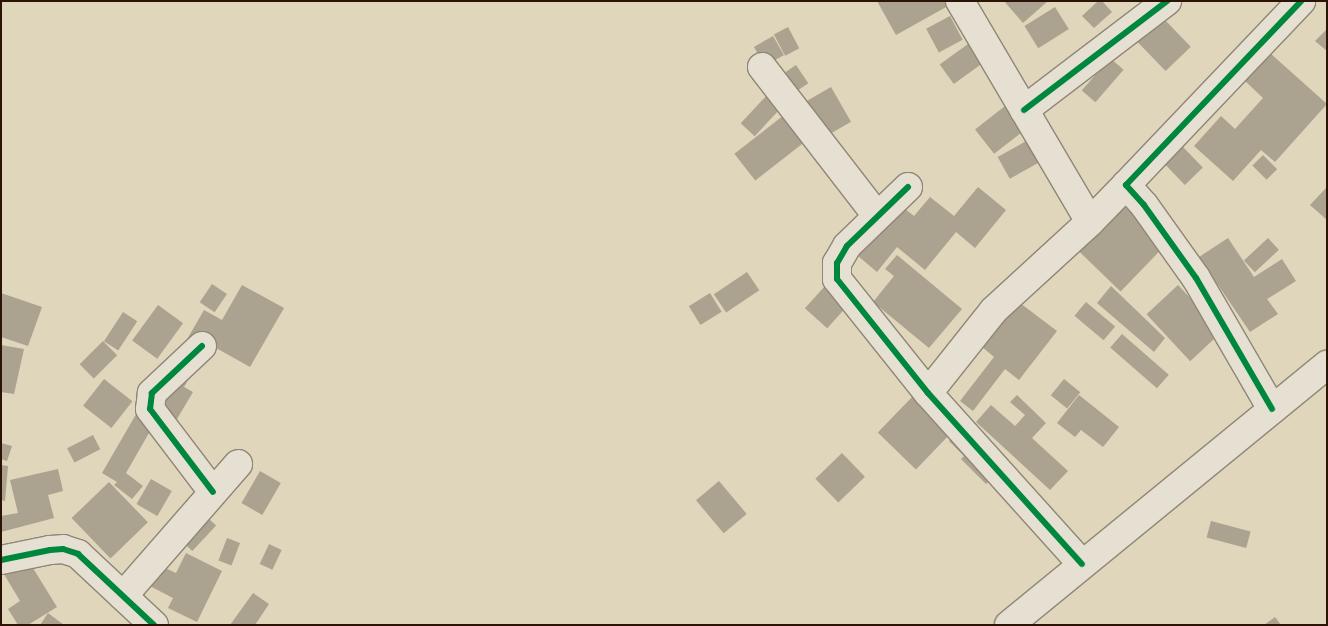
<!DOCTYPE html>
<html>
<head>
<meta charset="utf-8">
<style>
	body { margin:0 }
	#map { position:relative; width:1328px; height:626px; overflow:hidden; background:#e0d6bb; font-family:Cardo,serif }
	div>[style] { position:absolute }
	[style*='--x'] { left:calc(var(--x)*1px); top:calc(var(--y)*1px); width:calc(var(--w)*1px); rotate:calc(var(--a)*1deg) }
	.building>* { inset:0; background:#aba290; transform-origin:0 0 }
	.roads { filter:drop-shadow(1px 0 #8f8676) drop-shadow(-1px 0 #8f8676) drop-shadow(0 1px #8f8676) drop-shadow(0 -1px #8f8676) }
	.minor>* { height:28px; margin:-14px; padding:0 14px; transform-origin:14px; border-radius:14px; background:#e6e0d3 }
	.secondary>* { height:28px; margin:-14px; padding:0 14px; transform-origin:14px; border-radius:14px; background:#e6e0d3 }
	.cycleway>* { height:6px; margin:-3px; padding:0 3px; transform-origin:3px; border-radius:3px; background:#00873e }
	span { translate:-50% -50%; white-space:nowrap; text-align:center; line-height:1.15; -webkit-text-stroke:4.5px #f5e8c9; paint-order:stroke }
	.frame { position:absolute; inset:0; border:2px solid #2b1305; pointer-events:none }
</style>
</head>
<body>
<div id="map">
	<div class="building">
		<i style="clip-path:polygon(877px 1px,945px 1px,948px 6px,896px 35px)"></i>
		<i style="clip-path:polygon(1004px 1px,1048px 1px,1023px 23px)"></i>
		<i style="clip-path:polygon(1098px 1px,1102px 1px,1112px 12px,1094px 28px,1082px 16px)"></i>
		<i style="left:1055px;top:7px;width:26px;height:36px;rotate:58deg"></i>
		<i style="left:950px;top:16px;width:27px;height:27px;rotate:62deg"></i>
		<i style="left:1163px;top:18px;width:40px;height:35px;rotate:46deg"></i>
		<i style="left:788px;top:27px;width:24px;height:16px;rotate:62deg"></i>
		<i style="clip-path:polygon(1327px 29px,1327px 51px,1315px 41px)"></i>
		<i style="left:773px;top:36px;width:22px;height:22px;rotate:60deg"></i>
		<i style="left:968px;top:44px;width:24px;height:35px;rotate:54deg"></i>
		<i style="clip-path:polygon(1269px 52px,1327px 104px,1275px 162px,1261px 150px,1233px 181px,1194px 146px,1221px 116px,1235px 129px,1263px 98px,1244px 80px)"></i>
		<i style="left:1110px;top:58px;width:18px;height:43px;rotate:41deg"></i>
		<i style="left:796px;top:65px;width:22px;height:17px;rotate:56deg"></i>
		<i style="left:831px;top:87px;width:40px;height:35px;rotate:60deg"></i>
		<i style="left:768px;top:94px;width:19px;height:40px;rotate:43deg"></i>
		<i style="left:1005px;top:106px;width:31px;height:38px;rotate:52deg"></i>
		<i style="left:784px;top:115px;width:34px;height:63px;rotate:52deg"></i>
		<i style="left:1030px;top:139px;width:25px;height:37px;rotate:61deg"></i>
		<i style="left:1182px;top:146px;width:30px;height:25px;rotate:46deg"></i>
		<i style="left:1263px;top:155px;width:20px;height:15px;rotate:45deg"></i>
		<i style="clip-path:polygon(978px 187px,1006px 210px,975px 248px,956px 232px,925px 270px,897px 247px,877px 272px,858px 256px,900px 205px,914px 216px,930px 197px,954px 216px)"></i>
		<i style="clip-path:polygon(1327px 187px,1327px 220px,1310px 205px)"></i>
		<i style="left:1119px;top:201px;width:64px;height:64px;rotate:44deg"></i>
		<i style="clip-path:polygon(1228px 238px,1254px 277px,1282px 259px,1296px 281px,1267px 299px,1278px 314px,1250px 332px,1199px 257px)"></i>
		<i style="left:1268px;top:238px;width:16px;height:33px;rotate:47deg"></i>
		<i style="clip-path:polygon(897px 255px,962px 309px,929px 348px,873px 302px,894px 276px,885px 269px)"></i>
		<i style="left:747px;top:272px;width:22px;height:40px;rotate:56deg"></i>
		<i style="left:212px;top:284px;width:18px;height:22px;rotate:34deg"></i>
		<i style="clip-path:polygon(242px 285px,284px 308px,250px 367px,209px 344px,184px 387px,193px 392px,164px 441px,149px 433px,126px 473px,143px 486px,132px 499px,114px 485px,117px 482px,102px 473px,146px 397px,152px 400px,204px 310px,222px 320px)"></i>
		<i style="left:1178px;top:285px;width:64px;height:43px;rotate:47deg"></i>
		<i style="left:825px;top:286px;width:30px;height:30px;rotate:42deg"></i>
		<i style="clip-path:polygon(1111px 286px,1165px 338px,1154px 352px,1097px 303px)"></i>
		<i style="clip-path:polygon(1px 293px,42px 307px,28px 346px,1px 337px)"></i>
		<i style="left:710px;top:293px;width:22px;height:25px;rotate:58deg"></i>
		<i style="clip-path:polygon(1016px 300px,1057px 331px,1019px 380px,1005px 369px,973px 411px,960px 401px,994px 357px,981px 346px)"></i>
		<i style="left:1086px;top:302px;width:38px;height:18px;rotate:40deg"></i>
		<i style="left:158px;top:305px;width:31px;height:44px;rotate:36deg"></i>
		<i style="left:123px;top:312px;width:17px;height:35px;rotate:33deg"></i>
		<i style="left:1122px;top:334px;width:62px;height:18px;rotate:41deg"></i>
		<i style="left:103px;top:341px;width:20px;height:33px;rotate:45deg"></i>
		<i style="clip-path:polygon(1px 345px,24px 349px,14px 394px,1px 392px)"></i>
		<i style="left:104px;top:379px;width:36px;height:34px;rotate:38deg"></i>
		<i style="left:1064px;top:379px;width:21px;height:21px;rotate:39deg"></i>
		<i style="left:916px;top:393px;width:53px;height:55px;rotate:44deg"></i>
		<i style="clip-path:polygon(1017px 395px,1046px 423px,1032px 438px,1068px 471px,1050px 490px,976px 422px,991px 405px,1015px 426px,1025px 415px,1010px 402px)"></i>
		<i style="clip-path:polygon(1079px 395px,1119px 427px,1103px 447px,1081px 430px,1075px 437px,1057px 423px)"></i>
		<i style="clip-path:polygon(957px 433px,997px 473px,986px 484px,961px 459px,964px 456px,949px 441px)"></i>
		<i style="left:93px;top:435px;width:16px;height:29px;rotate:63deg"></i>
		<i style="clip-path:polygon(1px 443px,12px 446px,7px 461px,1px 459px)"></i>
		<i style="left:842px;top:453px;width:33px;height:37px;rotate:46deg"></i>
		<i style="clip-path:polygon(1px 465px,8px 466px,5px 501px,1px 500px)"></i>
		<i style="clip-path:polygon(58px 469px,63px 491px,48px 495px,54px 518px,1px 532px,1px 516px,18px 513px,10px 480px)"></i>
		<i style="left:260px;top:471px;width:24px;height:37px;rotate:30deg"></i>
		<i style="left:151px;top:479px;width:24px;height:29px;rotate:30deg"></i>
		<i style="left:719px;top:481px;width:43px;height:30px;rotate:50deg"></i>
		<i style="left:109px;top:482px;width:56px;height:52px;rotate:46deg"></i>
		<i style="left:192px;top:503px;width:33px;height:35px;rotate:43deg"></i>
		<i style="left:1211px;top:521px;width:41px;height:17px;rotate:15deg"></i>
		<i style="left:227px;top:538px;width:14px;height:24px;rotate:21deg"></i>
		<i style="left:269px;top:544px;width:14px;height:22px;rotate:25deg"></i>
		<i style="clip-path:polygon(186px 553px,222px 571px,197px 622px,168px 608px,173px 598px,142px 582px,152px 562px,176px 573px)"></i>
		<i style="clip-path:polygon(28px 560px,57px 607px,28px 625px,18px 625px,8px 609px,20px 601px,4px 574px)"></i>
		<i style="clip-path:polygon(253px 593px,269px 604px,255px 625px,230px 625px)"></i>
		<i style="clip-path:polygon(48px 613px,64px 625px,40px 625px)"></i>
		<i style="clip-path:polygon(1275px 617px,1281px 625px,1264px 625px)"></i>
	</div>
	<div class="roads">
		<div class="minor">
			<i style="--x:960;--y:1;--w:256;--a:59.5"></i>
			<i style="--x:1090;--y:222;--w:52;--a:-45.8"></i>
			<i style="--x:762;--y:67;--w:188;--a:52.3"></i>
			<i style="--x:1024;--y:110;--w:180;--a:-37.3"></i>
			<i style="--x:908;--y:187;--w:85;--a:136"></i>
			<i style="--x:847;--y:246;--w:20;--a:120"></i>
			<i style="--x:837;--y:263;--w:16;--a:90"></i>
			<i style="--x:837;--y:279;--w:146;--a:51.4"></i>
			<i style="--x:928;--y:393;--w:230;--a:48"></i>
			<i style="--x:202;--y:346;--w:69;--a:136.8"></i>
			<i style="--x:152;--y:393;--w:16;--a:97"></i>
			<i style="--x:150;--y:409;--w:104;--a:52.8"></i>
			<i style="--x:928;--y:393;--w:106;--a:-51.5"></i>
			<i style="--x:994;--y:310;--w:130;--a:-42.5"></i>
			<i style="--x:1272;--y:409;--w:151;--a:-120.1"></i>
			<i style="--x:1196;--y:278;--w:90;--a:-125.5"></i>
			<i style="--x:1144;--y:205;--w:27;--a:-132"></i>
			<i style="--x:1126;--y:185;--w:254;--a:-46.4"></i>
			<i style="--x:1;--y:560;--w:50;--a:-11.5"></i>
			<i style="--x:50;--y:550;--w:13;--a:-4"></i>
			<i style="--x:63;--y:549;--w:16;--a:18"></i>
			<i style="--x:78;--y:554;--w:104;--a:43.1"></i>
			<i style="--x:123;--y:596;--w:175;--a:-48.9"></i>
		</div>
		<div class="secondary">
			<i style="--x:1009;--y:625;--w:411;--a:-39.3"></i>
		</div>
	</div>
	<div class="cycleway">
		<i style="--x:1024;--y:110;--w:180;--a:-37.3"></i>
		<i style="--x:908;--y:187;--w:85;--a:136"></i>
		<i style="--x:847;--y:246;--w:20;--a:120"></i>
		<i style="--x:837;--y:263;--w:16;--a:90"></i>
		<i style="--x:837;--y:279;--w:146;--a:51.4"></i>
		<i style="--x:928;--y:393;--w:230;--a:48"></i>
		<i style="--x:202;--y:346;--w:69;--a:136.8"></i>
		<i style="--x:152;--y:393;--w:16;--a:97"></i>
		<i style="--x:150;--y:409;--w:104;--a:52.8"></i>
		<i style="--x:1272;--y:409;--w:151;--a:-120.1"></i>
		<i style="--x:1196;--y:278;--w:90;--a:-125.5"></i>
		<i style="--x:1144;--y:205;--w:27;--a:-132"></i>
		<i style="--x:1126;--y:185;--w:254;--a:-46.4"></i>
		<i style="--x:1;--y:560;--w:50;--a:-11.5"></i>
		<i style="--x:50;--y:550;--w:13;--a:-4"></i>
		<i style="--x:63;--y:549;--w:16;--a:18"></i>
		<i style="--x:78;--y:554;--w:104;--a:43.1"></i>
	</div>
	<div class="frame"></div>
</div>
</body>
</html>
